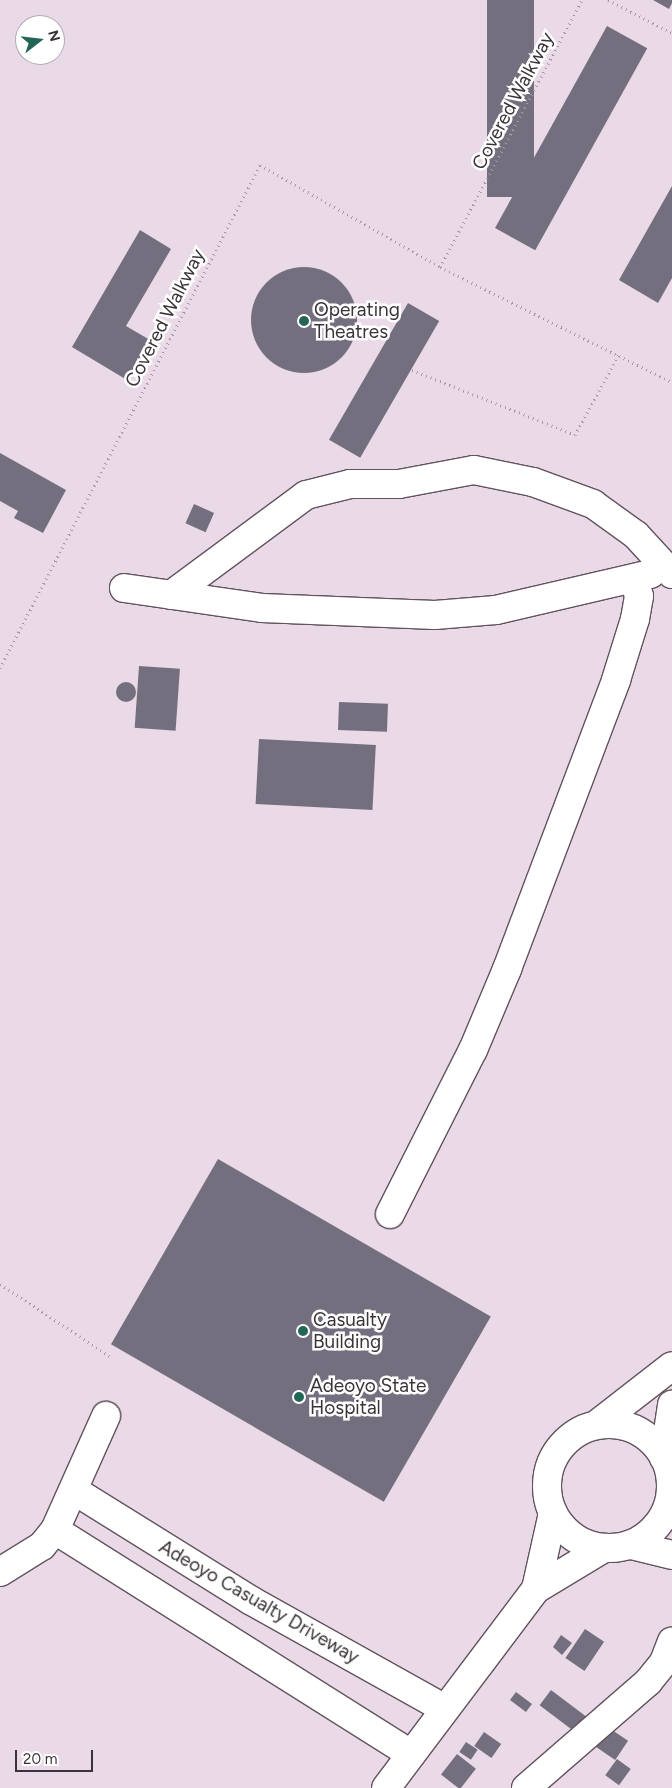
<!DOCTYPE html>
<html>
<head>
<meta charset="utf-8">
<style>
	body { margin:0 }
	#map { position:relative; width:672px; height:1788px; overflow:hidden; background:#ead9e6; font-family:Figtree,sans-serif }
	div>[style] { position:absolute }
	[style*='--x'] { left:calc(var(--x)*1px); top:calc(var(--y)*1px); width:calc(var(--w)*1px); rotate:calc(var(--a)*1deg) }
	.building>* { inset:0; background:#746f7f; transform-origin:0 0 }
	.round { border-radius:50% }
	.path>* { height:3px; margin-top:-1.5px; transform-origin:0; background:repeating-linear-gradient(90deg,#a598a2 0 1px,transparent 0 5px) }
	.roads { filter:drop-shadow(1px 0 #62535e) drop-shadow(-1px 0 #62535e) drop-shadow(0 1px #62535e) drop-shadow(0 -1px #62535e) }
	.minor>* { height:28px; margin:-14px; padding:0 14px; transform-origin:14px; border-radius:14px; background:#fff }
	.minor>.ring { margin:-14px; padding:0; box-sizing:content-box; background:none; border:28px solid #fff; border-radius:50% }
	.dots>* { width:14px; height:14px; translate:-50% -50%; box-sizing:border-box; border:2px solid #fff; border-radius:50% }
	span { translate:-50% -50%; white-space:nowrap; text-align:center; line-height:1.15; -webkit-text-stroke:5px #fff; paint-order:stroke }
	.street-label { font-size:19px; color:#3a3439 }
	.poi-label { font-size:19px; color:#3a3439 }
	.left { translate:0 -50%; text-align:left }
	.north { position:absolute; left:15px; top:15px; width:50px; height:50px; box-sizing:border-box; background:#fff; border:1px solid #b0aeb0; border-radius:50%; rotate:74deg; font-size:14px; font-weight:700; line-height:20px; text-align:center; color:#3a3439 }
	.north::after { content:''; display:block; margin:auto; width:18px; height:22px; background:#236656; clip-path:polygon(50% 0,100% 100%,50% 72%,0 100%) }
	.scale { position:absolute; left:15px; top:1750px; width:78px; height:22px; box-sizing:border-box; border:2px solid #3a3439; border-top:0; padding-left:6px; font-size:15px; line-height:18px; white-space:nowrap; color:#3a3439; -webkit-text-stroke:4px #fff; paint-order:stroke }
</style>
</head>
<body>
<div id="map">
	<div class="building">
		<i style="left:487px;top:0;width:47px;height:197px"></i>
		<i style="clip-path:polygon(653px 0,672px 0,672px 3px,669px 9px)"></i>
		<i style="left:607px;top:26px;width:46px;height:231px;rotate:29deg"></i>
		<i style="clip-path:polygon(672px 186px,672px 278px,658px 303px,619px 280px)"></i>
		<i style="clip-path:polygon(140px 230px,171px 249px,126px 326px,150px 340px,127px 380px,72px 347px)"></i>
		<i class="round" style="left:251px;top:267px;width:106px;height:106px"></i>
		<i style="left:408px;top:303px;width:36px;height:158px;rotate:30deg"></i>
		<i style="clip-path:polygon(0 453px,66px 490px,43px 533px,14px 518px,18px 511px,0 501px)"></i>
		<i style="left:194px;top:504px;width:22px;height:21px;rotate:24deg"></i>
		<i style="left:139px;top:666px;width:41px;height:62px;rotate:4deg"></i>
		<i class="round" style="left:116px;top:682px;width:20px;height:20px"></i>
		<i style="left:339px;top:702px;width:49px;height:28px;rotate:2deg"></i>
		<i style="left:259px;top:739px;width:117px;height:65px;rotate:3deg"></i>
		<i style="left:218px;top:1159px;width:315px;height:214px;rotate:30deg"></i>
		<i style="left:585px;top:1629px;width:23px;height:35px;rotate:34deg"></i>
		<i style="clip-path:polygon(561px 1635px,572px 1643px,562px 1655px,553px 1647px)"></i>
		<i style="left:551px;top:1690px;width:44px;height:19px;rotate:37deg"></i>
		<i style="left:516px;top:1692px;width:20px;height:10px;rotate:37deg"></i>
		<i style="left:609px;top:1728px;width:23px;height:23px;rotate:34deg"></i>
		<i style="left:484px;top:1732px;width:21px;height:17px;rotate:35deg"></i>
		<i style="left:466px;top:1742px;width:14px;height:12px;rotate:34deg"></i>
		<i style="left:457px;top:1754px;width:24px;height:26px;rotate:38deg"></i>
		<i style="left:617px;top:1759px;width:17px;height:20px;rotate:36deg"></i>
	</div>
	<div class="path">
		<i style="--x:608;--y:0;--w:72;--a:27.3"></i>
		<i style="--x:440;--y:267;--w:302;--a:-62"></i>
		<i style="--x:412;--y:370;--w:175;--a:21.7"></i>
		<i style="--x:575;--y:435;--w:92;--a:-61.5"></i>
		<i style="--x:0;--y:668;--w:566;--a:-62.67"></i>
		<i style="--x:260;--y:165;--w:207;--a:29.5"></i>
		<i style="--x:440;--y:267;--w:259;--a:26.4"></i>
		<i style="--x:0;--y:1284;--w:131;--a:33.4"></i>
	</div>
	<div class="roads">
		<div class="minor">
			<i style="--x:124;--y:588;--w:139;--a:8.2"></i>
			<i style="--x:262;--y:608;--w:173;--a:2.3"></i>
			<i style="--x:435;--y:615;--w:61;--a:-4.7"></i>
			<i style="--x:496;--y:610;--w:159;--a:-13.1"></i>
			<i style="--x:171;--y:595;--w:168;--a:-36.5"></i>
			<i style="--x:306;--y:495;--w:45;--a:-14"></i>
			<i style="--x:350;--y:484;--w:49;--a:0"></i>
			<i style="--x:399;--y:484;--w:76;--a:-10.6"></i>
			<i style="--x:474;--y:470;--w:60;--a:11.5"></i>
			<i style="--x:533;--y:482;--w:64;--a:20.1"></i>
			<i style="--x:593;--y:504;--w:53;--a:35.8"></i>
			<i style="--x:636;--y:535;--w:53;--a:47.3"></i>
			<i style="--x:390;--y:1214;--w:184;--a:-63.2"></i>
			<i style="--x:473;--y:1050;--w:88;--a:-67.2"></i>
			<i style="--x:507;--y:969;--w:309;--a:-69.3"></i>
			<i style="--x:616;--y:680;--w:64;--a:-72.7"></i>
			<i style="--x:635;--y:619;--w:23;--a:-80"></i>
			<i style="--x:639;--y:596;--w:17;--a:-107"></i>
			<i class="ring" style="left:547px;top:1424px;width:96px;height:96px"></i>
			<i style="--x:596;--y:1425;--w:96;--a:-37.8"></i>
			<i style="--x:664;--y:1458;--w:54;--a:-81.4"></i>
			<i style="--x:75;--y:1491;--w:206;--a:31.9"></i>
			<i style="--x:250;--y:1600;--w:223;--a:29.2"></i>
			<i style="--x:55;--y:1530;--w:421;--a:32.2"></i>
			<i style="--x:631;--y:1545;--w:42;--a:13.7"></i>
			<i style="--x:0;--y:1572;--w:49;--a:-31.8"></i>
			<i style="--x:42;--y:1546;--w:21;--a:-51"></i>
			<i style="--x:55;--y:1530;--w:125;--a:-65.9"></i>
			<i style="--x:536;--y:1589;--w:78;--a:-77.4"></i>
			<i style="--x:386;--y:1788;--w:249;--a:-53"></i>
			<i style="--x:536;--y:1589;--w:79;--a:-31.1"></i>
			<i style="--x:526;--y:1788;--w:162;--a:-41"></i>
			<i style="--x:648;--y:1682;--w:26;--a:-51"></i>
			<i style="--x:664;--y:1662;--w:22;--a:-69"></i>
		</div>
	</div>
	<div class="dots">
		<i style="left:304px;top:321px;background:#236656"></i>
		<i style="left:303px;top:1331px;background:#236656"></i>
		<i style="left:299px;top:1397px;background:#236656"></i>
	</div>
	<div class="street-label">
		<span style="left:513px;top:101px;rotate:-62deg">Covered Walkway</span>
		<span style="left:165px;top:318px;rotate:-63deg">Covered Walkway</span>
		<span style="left:259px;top:1602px;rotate:30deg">Adeoyo Casualty Driveway</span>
	</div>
	<div class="poi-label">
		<span class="left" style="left:314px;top:321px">Operating<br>Theatres</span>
		<span class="left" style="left:313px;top:1331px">Casualty<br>Building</span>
		<span class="left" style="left:310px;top:1397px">Adeoyo State<br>Hospital</span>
	</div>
	<div class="north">N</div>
	<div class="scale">20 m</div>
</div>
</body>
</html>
